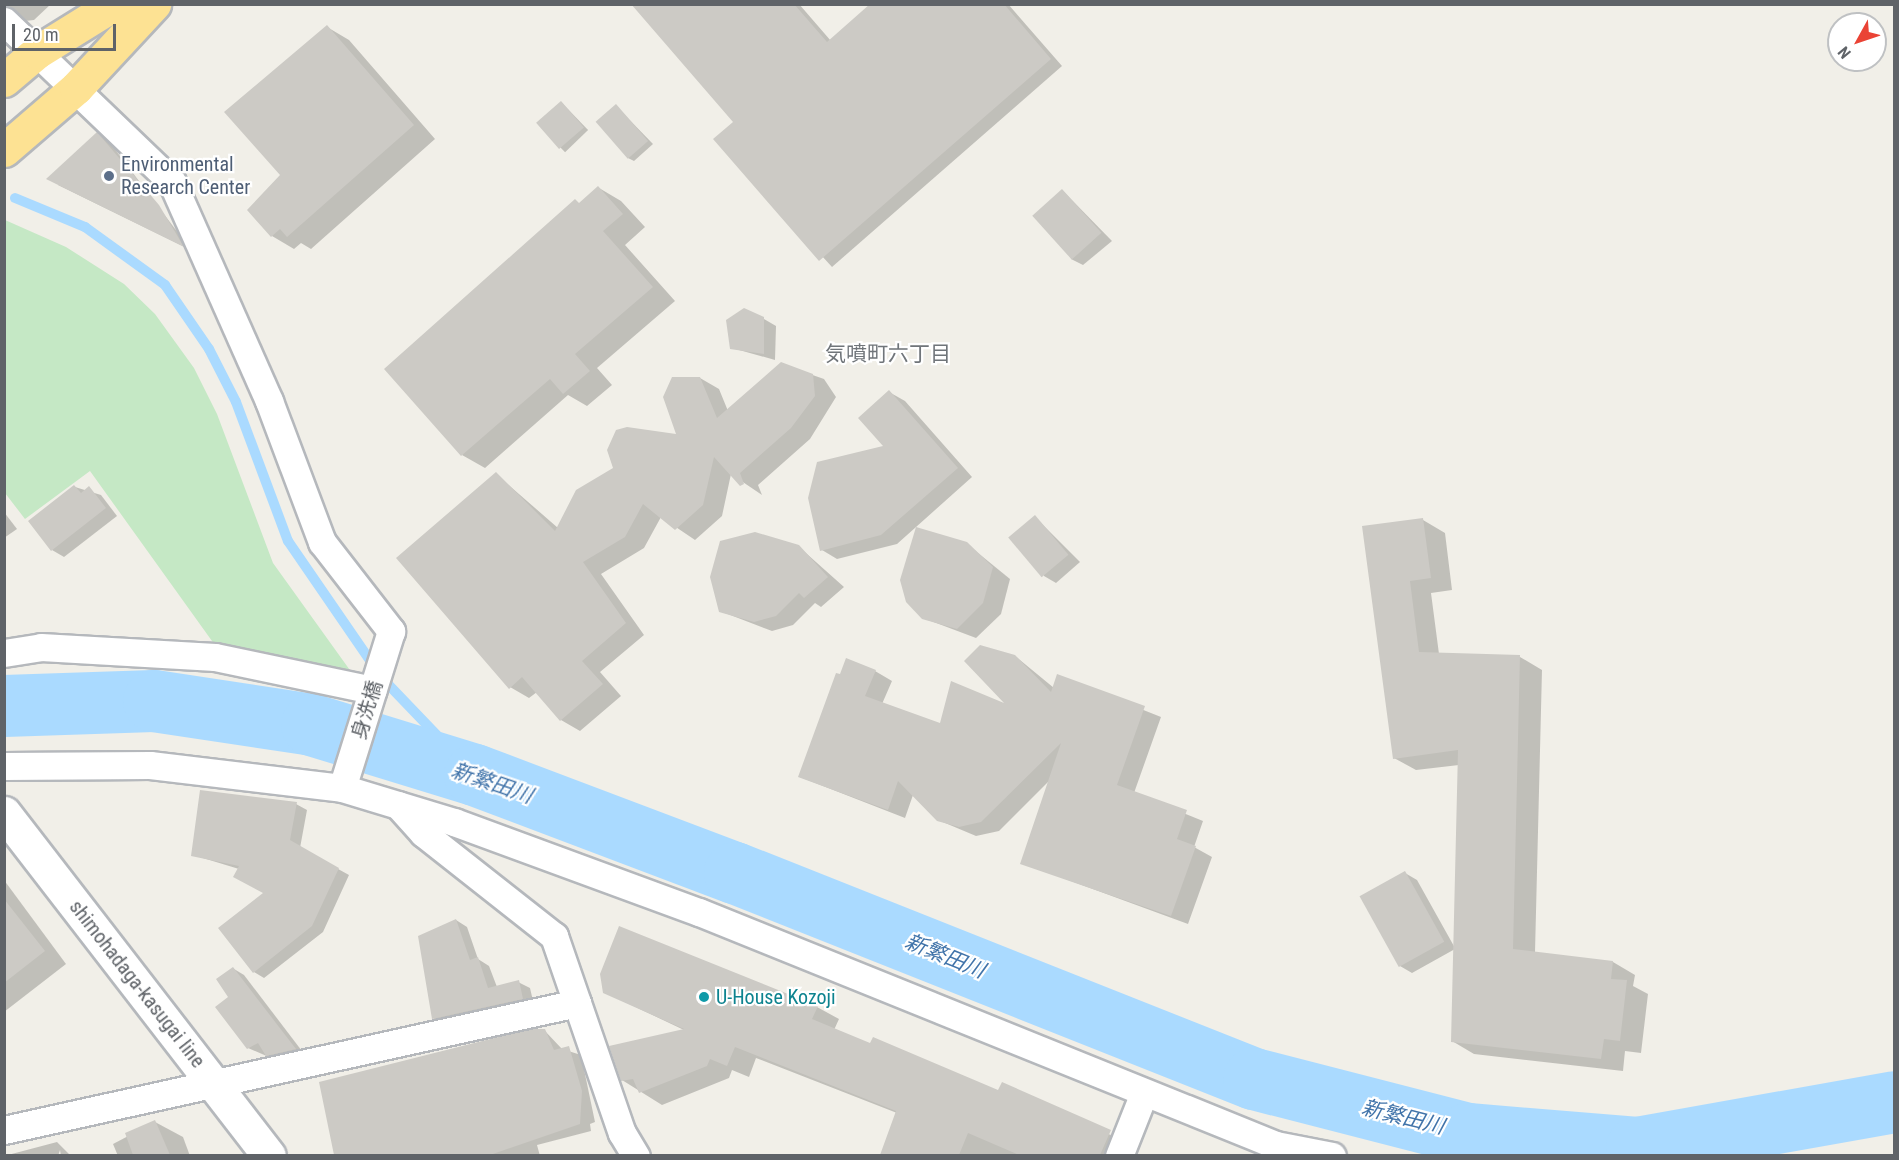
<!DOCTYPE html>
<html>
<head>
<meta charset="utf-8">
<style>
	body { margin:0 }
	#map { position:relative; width:1899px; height:1160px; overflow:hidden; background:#f1efe8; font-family:"Roboto Condensed","Noto Sans JP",sans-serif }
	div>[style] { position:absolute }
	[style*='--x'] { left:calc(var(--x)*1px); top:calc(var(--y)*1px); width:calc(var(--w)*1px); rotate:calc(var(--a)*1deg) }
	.green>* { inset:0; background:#c5e8c5 }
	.shadow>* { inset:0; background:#0003; transform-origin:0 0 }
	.stream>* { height:10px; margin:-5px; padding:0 5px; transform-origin:5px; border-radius:5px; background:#aadaff }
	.river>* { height:62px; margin:-31px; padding:0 31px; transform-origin:31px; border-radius:31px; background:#aadaff }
	.building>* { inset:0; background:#cccac5; transform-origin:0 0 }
	.roads { filter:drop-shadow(2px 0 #b5b8bc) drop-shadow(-2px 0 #b5b8bc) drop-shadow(0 2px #b5b8bc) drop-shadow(0 -2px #b5b8bc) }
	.street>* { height:27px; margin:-13.5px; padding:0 13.5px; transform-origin:13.5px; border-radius:13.5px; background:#fff }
	.secondary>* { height:33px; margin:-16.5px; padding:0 16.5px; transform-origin:16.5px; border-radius:16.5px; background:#fff }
	.highway>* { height:33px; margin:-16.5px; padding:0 16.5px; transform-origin:16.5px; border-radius:16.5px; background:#fde293 }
	.dots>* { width:16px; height:16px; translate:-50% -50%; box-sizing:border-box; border:3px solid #fff; border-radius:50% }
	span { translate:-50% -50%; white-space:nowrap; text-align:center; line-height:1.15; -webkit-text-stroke:4.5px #fff; paint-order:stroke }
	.service-label { font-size:20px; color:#4e5e75 }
	.left { translate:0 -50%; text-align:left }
	.street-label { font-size:20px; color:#5f6368 }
	.culture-label { font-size:20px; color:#0d838f }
	.neighbourhood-label { font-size:21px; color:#70757a }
	.water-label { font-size:21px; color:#4174aa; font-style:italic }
	.frame { position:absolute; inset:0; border:6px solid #5f6368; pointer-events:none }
	.north { position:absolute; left:1827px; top:12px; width:60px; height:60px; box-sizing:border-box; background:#fff; border:2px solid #bfc1c3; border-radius:50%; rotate:230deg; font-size:16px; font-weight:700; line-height:24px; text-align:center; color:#5f6368 }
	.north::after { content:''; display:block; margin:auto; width:21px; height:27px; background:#ea4335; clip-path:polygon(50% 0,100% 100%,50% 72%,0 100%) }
	.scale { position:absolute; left:12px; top:24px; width:104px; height:27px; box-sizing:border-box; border:3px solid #5f6368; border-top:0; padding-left:8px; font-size:18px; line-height:21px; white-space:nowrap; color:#5f6368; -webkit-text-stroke:4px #fff; paint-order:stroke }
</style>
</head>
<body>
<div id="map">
	<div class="green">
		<i style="clip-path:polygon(5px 220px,66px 247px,124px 284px,155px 314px,194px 368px,217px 414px,273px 563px,357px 680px,217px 648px,90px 471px,25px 519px,5px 493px)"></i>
	</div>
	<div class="shadow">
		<i style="clip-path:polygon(4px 4px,51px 4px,34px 20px,16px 22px,4px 45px)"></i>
		<i style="clip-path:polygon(633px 4px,799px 4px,831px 41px,872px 4px,1008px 4px,1062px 66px,832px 267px,715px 139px,736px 122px)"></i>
		<i style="clip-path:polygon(327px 27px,349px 40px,435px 139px,311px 249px,301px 243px,294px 249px,272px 236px,282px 175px)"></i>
		<i style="left:561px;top:102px;width:39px;height:32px;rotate:46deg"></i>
		<i style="clip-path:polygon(616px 106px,653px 144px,634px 161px,628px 158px)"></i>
		<i style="clip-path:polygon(97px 134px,108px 140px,191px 250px,58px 185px)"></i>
		<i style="clip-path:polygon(599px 188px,621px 201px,645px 227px,625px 245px,675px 301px,597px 368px,612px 385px,587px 406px,568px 395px,485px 468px,462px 455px,580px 204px)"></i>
		<i style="clip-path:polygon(1062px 190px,1112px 241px,1083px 265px,1071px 259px)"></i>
		<i style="clip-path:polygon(764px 319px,776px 326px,775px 360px,732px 348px)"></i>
		<i style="clip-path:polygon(781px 364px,824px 379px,836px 397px,810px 439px,758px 485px,762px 495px,731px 474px,722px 516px,695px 540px,661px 517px,644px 548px,601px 574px,644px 635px,600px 672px,621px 696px,580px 731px,561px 720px,537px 692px,529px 698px,510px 687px,496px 474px,558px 528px,678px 436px,700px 378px,719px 389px,728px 411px)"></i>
		<i style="clip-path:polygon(889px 392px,905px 401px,972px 477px,897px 544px,837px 559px,822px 550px,885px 446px)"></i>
		<i style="clip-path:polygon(75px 487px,101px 495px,117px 516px,64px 557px,52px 550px)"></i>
		<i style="clip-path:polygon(4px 512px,17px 529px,4px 538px)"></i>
		<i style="clip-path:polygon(1035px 517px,1080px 562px,1056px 583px,1044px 576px)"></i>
		<i style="clip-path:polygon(1423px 520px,1445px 533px,1452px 590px,1431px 593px,1439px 654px,1520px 657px,1542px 670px,1535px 953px,1613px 962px,1635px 975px,1633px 986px,1648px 994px,1641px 1053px,1625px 1051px,1623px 1071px,1474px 1054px,1452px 1041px,1455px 949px,1412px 973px,1400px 966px,1405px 873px,1417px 880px,1455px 948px,1459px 765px,1416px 770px,1394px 758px,1364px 527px)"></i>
		<i style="clip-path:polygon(967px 544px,1010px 579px,1001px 614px,976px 638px,923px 618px)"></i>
		<i style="clip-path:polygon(798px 546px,844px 587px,821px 607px,815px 603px,793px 625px,772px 631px,720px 611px)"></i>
		<i style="clip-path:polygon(1015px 656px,1054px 688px,1058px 676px,1161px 717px,1134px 793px,1203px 821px,1194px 847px,1212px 857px,1188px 924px,1022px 863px,1050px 780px,999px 831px,976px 836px,938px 820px,913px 795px,905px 818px,800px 777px,875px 671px,892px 681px,882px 704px,941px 725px,1010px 707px)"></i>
		<i style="clip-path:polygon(296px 804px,307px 810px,300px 848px,349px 875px,323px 932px,264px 978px,254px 972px,265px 893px,239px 869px,193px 855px)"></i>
		<i style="clip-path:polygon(4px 880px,66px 964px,4px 1012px)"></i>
		<i style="clip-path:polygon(456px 920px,467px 927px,478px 959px,489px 966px,497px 987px,518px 982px,530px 988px,534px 1005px,445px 1025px,433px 1018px)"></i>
		<i style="clip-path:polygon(234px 969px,244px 975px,305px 1055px,278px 1061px,248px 1048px,230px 998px)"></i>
		<i style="clip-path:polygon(604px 992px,817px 1007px,839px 1019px,834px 1030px,1132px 1143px,1127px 1156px,881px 1156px,897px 1113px,756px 1058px,749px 1077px,732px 1070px,729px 1078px,662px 1105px,622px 1080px,684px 1030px)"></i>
		<i style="clip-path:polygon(545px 1031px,562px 1049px,581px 1055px,595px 1122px,590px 1124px,591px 1131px,537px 1145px,540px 1156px,336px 1156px,320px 1083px)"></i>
		<i style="clip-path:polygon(155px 1122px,183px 1137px,190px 1156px,118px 1156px,113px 1144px)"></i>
		<i style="clip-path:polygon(57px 1142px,71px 1156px,61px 1156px,60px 1150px,58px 1156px,4px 1156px)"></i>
	</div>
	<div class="stream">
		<i style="--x:15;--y:198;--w:76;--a:22.5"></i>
		<i style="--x:85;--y:227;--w:99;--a:35.9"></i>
		<i style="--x:165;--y:285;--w:78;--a:55.5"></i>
		<i style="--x:209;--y:349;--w:59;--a:63"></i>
		<i style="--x:236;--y:402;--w:148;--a:69.5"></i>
		<i style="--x:288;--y:541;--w:166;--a:55.5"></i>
		<i style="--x:382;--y:678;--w:134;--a:46.2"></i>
	</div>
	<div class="river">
		<i style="--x:4;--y:706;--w:150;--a:-1.9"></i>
		<i style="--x:154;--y:701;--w:160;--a:8.6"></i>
		<i style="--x:312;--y:725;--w:170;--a:17.1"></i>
		<i style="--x:475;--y:775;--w:278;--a:20.7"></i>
		<i style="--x:735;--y:873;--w:558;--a:21.65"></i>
		<i style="--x:1254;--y:1079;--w:221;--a:14.4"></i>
		<i style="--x:1468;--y:1134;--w:170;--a:4.7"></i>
		<i style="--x:1637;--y:1148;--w:261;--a:-10.1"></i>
	</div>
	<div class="building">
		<i style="clip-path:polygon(631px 4px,794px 4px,827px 42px,870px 4px,1004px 4px,1051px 59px,819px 261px,713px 139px,733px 122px)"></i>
		<i style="clip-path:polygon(327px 25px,414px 125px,287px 237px,280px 229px,271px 237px,247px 210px,280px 175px,224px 112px)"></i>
		<i style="left:561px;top:101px;width:35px;height:33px;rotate:49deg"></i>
		<i style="left:616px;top:104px;width:49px;height:27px;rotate:49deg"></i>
		<i style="clip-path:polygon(97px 132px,159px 205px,184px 247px,46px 179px)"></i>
		<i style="clip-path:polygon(598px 186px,623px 214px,603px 231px,653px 287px,575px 354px,590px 371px,563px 394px,550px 379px,461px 456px,384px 369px,575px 199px,579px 203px)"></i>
		<i style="left:1062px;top:189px;width:59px;height:40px;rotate:48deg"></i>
		<i style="clip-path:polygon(744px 308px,764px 317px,764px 354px,730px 349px,726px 320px)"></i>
		<i style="clip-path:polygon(781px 362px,813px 374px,815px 396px,791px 428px,740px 473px,744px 484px,740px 486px,714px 457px,703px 505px,675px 530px,643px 504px,625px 537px,583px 562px,626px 623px,582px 661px,603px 684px,560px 721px,522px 677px,509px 689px,396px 558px,496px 472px,555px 531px,576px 490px,613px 468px,607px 450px,616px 430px,627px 427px,676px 434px,663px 397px,672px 377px,700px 377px,717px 418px)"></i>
		<i style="clip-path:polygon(889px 390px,958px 468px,881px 535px,820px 551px,808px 498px,817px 462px,883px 446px,858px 418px)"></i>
		<i style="clip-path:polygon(74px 485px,81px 493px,89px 486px,106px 508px,51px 551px,28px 521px)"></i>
		<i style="left:1035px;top:515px;width:52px;height:35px;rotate:50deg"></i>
		<i style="clip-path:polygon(1423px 518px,1431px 578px,1410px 581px,1419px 652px,1520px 655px,1513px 949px,1613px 961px,1611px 979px,1627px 980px,1620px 1041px,1604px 1039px,1601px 1059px,1451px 1042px,1458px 750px,1393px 759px,1362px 526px)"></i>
		<i style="clip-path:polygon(916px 527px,967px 542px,993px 567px,983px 603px,957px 629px,922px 619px,906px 602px,900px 580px)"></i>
		<i style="clip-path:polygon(755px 532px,799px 545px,828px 577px,804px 598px,799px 593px,776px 616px,754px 622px,719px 612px,710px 577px,720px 541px)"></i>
		<i style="clip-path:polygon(980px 645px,1015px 655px,1051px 692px,1057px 674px,1145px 706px,1117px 785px,1187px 810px,1177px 839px,1196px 846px,1171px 916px,1020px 864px,1061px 743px,981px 822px,959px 827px,937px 821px,898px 781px,888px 810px,798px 777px,836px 673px,840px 674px,846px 658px,876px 670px,865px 696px,940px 723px,951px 681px,1004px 703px,964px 661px)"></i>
		<i style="clip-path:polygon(200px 790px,297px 802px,290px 840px,339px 868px,312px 926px,253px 973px,218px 928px,263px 893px,233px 877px,239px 866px,191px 856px)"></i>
		<i style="left:1405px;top:871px;width:81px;height:52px;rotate:61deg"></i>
		<i style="clip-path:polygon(4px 899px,45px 951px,4px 983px)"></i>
		<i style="clip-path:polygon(456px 919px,470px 960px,478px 957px,488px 988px,519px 980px,523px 999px,432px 1019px,418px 936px)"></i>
		<i style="clip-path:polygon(619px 926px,818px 1006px,812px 1019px,870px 1043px,873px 1037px,998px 1090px,1002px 1082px,1111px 1130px,1100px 1155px,1019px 1155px,968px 1133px,959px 1155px,880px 1155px,896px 1111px,735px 1047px,727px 1066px,710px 1059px,707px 1066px,639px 1093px,633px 1079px,621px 1081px,609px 1046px,684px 1029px,603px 993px,600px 974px)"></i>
		<i style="clip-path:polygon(233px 967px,279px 1027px,296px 1049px,266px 1056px,258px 1043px,247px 1049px,215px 1007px,228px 997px,216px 979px)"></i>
		<i style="clip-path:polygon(530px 1029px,545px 1029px,554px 1050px,569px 1046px,582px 1091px,580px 1124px,490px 1155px,334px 1155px,319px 1082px)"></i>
		<i style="clip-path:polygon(155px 1120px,170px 1155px,133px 1155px,125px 1133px)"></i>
	</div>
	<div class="roads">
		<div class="street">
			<i style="--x:4;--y:21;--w:233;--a:43.8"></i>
			<i style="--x:172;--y:182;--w:240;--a:66.1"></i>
			<i style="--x:269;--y:401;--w:151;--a:69.4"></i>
			<i style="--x:322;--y:542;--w:113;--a:52.2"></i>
			<i style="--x:391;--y:631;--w:164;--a:107.3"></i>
			<i style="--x:4;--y:653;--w:37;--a:-9"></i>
			<i style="--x:41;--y:647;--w:174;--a:3.3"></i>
			<i style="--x:215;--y:657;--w:161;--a:11.8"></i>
			<i style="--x:4;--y:766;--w:146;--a:-0.4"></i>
			<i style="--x:150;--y:765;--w:193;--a:6.8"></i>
			<i style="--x:342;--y:788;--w:117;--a:16.9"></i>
			<i style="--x:454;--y:822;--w:261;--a:20.2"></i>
			<i style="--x:699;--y:912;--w:622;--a:21.99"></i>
			<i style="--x:1276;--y:1145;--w:57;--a:11.1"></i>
			<i style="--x:398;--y:805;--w:38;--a:48"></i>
			<i style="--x:423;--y:833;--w:167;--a:38.2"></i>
			<i style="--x:554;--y:936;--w:208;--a:71"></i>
			<i style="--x:622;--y:1133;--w:27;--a:59"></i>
			<i style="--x:4;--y:1130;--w:587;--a:-12.5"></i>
			<i style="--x:1119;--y:1156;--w:68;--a:-68.4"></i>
		</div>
		<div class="secondary">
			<i style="--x:4;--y:813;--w:433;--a:52.3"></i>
		</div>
		<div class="highway">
			<i style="--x:4;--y:80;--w:43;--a:-40.3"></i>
			<i style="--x:37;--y:52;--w:91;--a:-31.9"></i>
			<i style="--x:4;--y:150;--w:95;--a:-40.7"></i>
			<i style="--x:76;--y:88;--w:115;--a:-47.1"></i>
		</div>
	</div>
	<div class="dots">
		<i style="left:109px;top:176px;background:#5c6f8a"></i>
		<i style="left:704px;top:997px;background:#0f9aa8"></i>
	</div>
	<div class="service-label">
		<span class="left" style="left:121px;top:176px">Environmental<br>Research Center</span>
	</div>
	<div class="street-label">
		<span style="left:367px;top:710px;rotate:-73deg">身洗橋</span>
		<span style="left:137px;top:984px;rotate:52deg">shimohadaga-kasugai line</span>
	</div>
	<div class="culture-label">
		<span class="left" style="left:716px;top:997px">U-House Kozoji</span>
	</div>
	<div class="neighbourhood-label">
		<span style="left:888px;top:354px">気噴町六丁目</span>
	</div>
	<div class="water-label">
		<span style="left:492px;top:783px;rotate:19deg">新繁田川</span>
		<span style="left:945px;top:956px;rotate:22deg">新繁田川</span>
		<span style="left:1403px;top:1117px;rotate:14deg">新繁田川</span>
	</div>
	<div class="frame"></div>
	<div class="north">N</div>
	<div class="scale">20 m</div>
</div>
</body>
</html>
